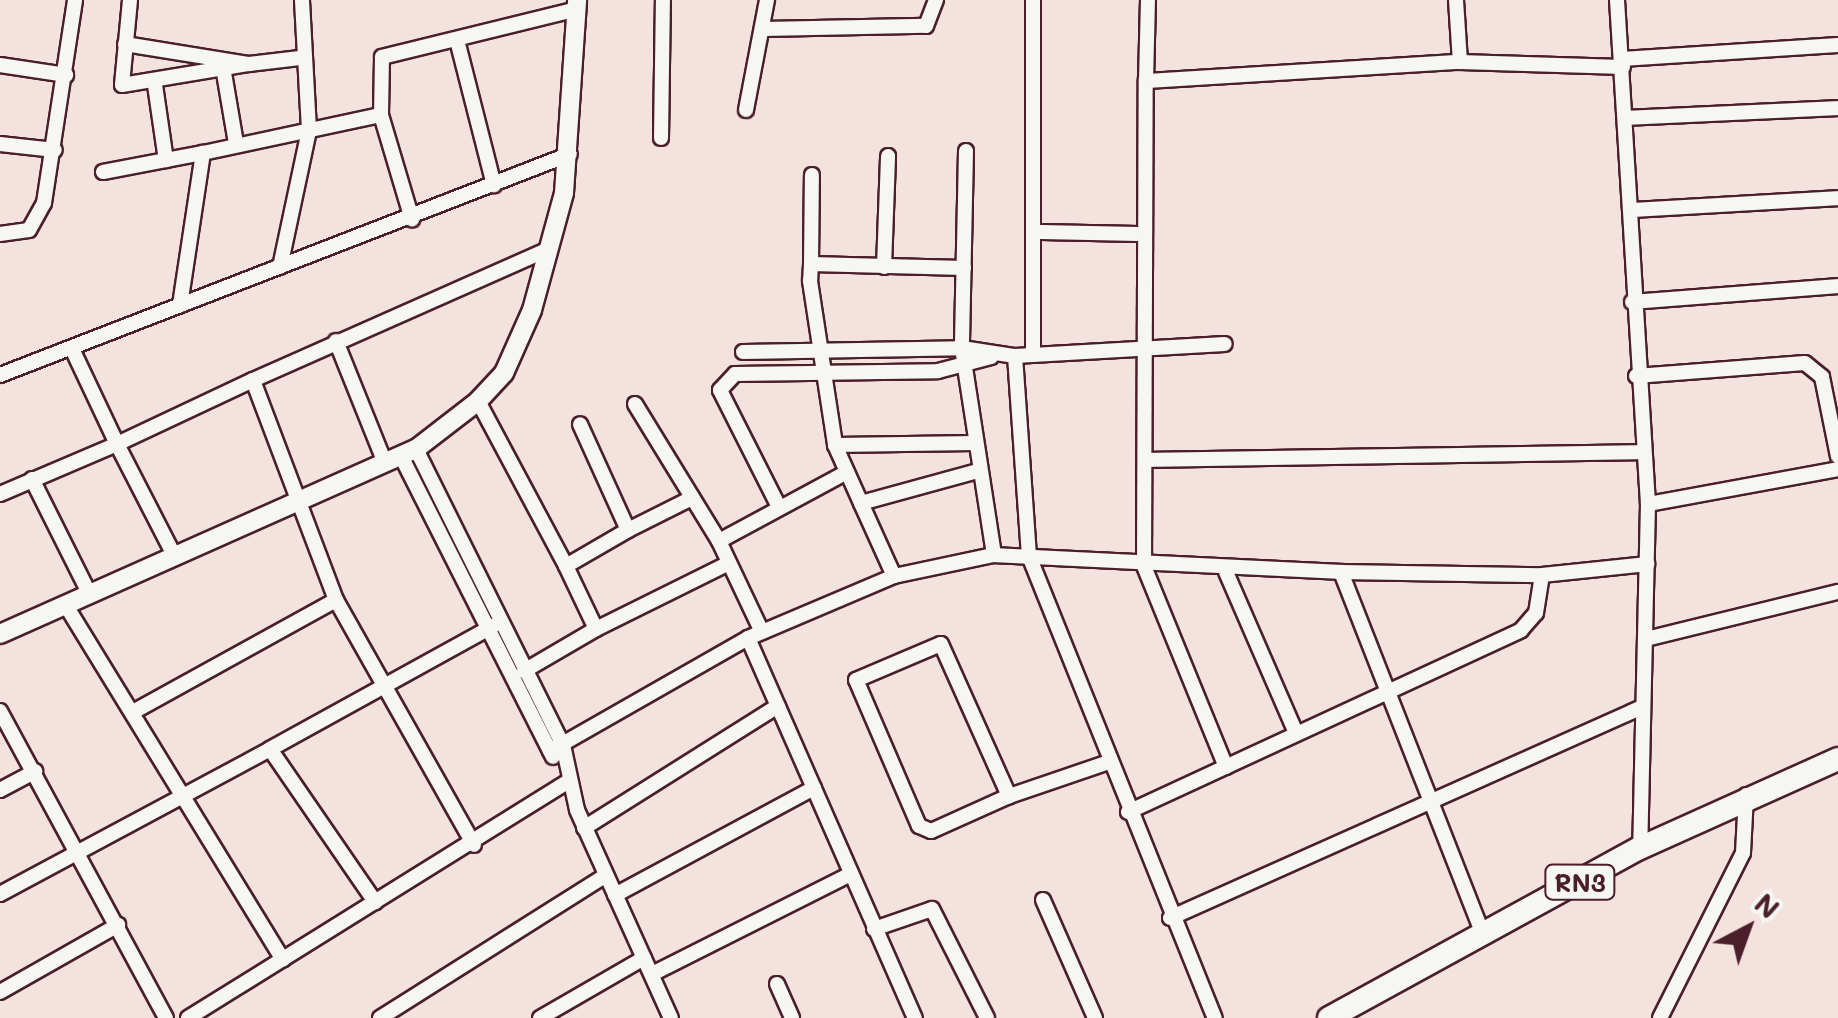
<!DOCTYPE html>
<html>
<head>
<meta charset="utf-8">
<style>
	body { margin:0 }
	#map { position:relative; width:1838px; height:1018px; overflow:hidden; background:#f3e2de; font-family:Mali,sans-serif }
	div>[style] { position:absolute }
	[style*='--x'] { left:calc(var(--x)*1px); top:calc(var(--y)*1px); width:calc(var(--w)*1px); rotate:calc(var(--a)*1deg) }
	.roads { filter:drop-shadow(2px 0 #4a1f2b) drop-shadow(-2px 0 #4a1f2b) drop-shadow(0 2px #4a1f2b) drop-shadow(0 -2px #4a1f2b) }
	.minor>* { height:14px; margin:-7px; padding:0 7px; transform-origin:7px; border-radius:7px; background:#f6f6f2 }
	.tertiary>* { height:18px; margin:-9px; padding:0 9px; transform-origin:9px; border-radius:9px; background:#f6f6f2 }
	.primary>* { height:22px; margin:-11px; padding:0 11px; transform-origin:11px; border-radius:11px; background:#f6f6f2 }
	span { translate:-50% -50%; white-space:nowrap; text-align:center; line-height:1.15; -webkit-text-stroke:8px #f6f6f2; paint-order:stroke }
	.shield-label span { padding:2px 8px; background:#f6f6f2; border:2px solid; border-radius:8px; -webkit-text-stroke-width:0 }
	.shield-label { font-size:25px; color:#4a1f2b; font-weight:700 }
	.north { position:absolute; left:1698px; top:878px; width:100px; height:100px; -webkit-text-stroke:8px #f6f6f2; paint-order:stroke; rotate:41deg; font-size:28px; font-weight:700; line-height:40px; text-align:center; color:#4a1f2b }
	.north::after { content:''; display:block; margin:auto; width:35px; height:45px; background:#4a1f2b; clip-path:polygon(50% 0,100% 100%,50% 72%,0 100%) }
</style>
</head>
<body>
<div id="map">
	<div class="roads">
		<div class="minor">
			<i style="--x:130;--y:0;--w:85;--a:95.4"></i>
			<i style="--x:122;--y:85;--w:129;--a:-9.4"></i>
			<i style="--x:1617;--y:0;--w:505;--a:86.48"></i>
			<i style="--x:1648;--y:504;--w:344;--a:91.3"></i>
			<i style="--x:763;--y:29;--w:163;--a:-1.1"></i>
			<i style="--x:926;--y:26;--w:28;--a:-69"></i>
			<i style="--x:457;--y:40;--w:150;--a:75.7"></i>
			<i style="--x:125;--y:44;--w:126;--a:9.2"></i>
			<i style="--x:249;--y:64;--w:51;--a:-6.7"></i>
			<i style="--x:1622;--y:59;--w:216;--a:-3.7"></i>
			<i style="--x:1460;--y:62;--w:163;--a:1.8"></i>
			<i style="--x:0;--y:65;--w:67;--a:8.6"></i>
			<i style="--x:224;--y:73;--w:71;--a:80.3"></i>
			<i style="--x:1146;--y:81;--w:81;--a:-88.6"></i>
			<i style="--x:155;--y:85;--w:76;--a:81.7"></i>
			<i style="--x:746;--y:110;--w:112;--a:-79.2"></i>
			<i style="--x:381;--y:115;--w:109;--a:73.4"></i>
			<i style="--x:1626;--y:118;--w:212;--a:-2.7"></i>
			<i style="--x:661;--y:138;--w:138;--a:-89.2"></i>
			<i style="--x:0;--y:144;--w:55;--a:6.2"></i>
			<i style="--x:966;--y:151;--w:197;--a:91.2"></i>
			<i style="--x:962;--y:348;--w:209;--a:81.2"></i>
			<i style="--x:994;--y:555;--w:347;--a:2.8"></i>
			<i style="--x:1341;--y:572;--w:392;--a:68.6"></i>
			<i style="--x:103;--y:172;--w:102;--a:-10.8"></i>
			<i style="--x:1631;--y:210;--w:207;--a:-3.3"></i>
			<i style="--x:1036;--y:232;--w:107;--a:1.1"></i>
			<i style="--x:0;--y:234;--w:29;--a:-8"></i>
			<i style="--x:29;--y:230;--w:31;--a:-61"></i>
			<i style="--x:44;--y:203;--w:205;--a:-81.3"></i>
			<i style="--x:811;--y:264;--w:89;--a:-89.4"></i>
			<i style="--x:280;--y:267;--w:140;--a:-78"></i>
			<i style="--x:309;--y:130;--w:130;--a:-93.1"></i>
			<i style="--x:884;--y:267;--w:111;--a:-87.9"></i>
			<i style="--x:964;--y:268;--w:153;--a:-178.5"></i>
			<i style="--x:811;--y:264;--w:17;--a:93"></i>
			<i style="--x:810;--y:281;--w:166;--a:81.3"></i>
			<i style="--x:835;--y:445;--w:140;--a:-0.8"></i>
			<i style="--x:1632;--y:302;--w:207;--a:-4.4"></i>
			<i style="--x:180;--y:305;--w:154;--a:-81.4"></i>
			<i style="--x:203;--y:153;--w:182;--a:-12.1"></i>
			<i style="--x:381;--y:115;--w:58;--a:-89"></i>
			<i style="--x:382;--y:57;--w:201;--a:-13.8"></i>
			<i style="--x:336;--y:341;--w:131;--a:68.1"></i>
			<i style="--x:743;--y:352;--w:219;--a:-1"></i>
			<i style="--x:962;--y:348;--w:54;--a:8.6"></i>
			<i style="--x:1015;--y:356;--w:210;--a:-3.3"></i>
			<i style="--x:1033;--y:355;--w:355;--a:-90"></i>
			<i style="--x:1015;--y:356;--w:200;--a:86"></i>
			<i style="--x:1029;--y:556;--w:498;--a:68.1"></i>
			<i style="--x:0;--y:375;--w:611;--a:-21.19"></i>
			<i style="--x:1636;--y:376;--w:169;--a:-4.4"></i>
			<i style="--x:1805;--y:363;--w:22;--a:39"></i>
			<i style="--x:1822;--y:377;--w:81;--a:78.6"></i>
			<i style="--x:478;--y:401;--w:187;--a:61.9"></i>
			<i style="--x:635;--y:404;--w:161;--a:58.5"></i>
			<i style="--x:835;--y:445;--w:64;--a:65.9"></i>
			<i style="--x:861;--y:503;--w:121;--a:-15.3"></i>
			<i style="--x:416;--y:449;--w:330;--a:63.6"></i>
			<i style="--x:563;--y:745;--w:66;--a:77.8"></i>
			<i style="--x:577;--y:810;--w:228;--a:65.7"></i>
			<i style="--x:401;--y:456;--w:337;--a:63.2"></i>
			<i style="--x:1149;--y:460;--w:495;--a:-0.9"></i>
			<i style="--x:32;--y:479;--w:127;--a:63.4"></i>
			<i style="--x:0;--y:494;--w:127;--a:-23.1"></i>
			<i style="--x:117;--y:444;--w:105;--a:-115.3"></i>
			<i style="--x:861;--y:503;--w:80;--a:65.7"></i>
			<i style="--x:1648;--y:504;--w:193;--a:-10.4"></i>
			<i style="--x:779;--y:507;--w:131;--a:-116.8"></i>
			<i style="--x:720;--y:390;--w:22;--a:-47"></i>
			<i style="--x:735;--y:374;--w:203;--a:-0.8"></i>
			<i style="--x:938;--y:371;--w:55;--a:-14.8"></i>
			<i style="--x:628;--y:530;--w:72;--a:-26.6"></i>
			<i style="--x:175;--y:557;--w:127;--a:-117.2"></i>
			<i style="--x:117;--y:444;--w:150;--a:-25.2"></i>
			<i style="--x:1226;--y:572;--w:176;--a:66.5"></i>
			<i style="--x:1341;--y:572;--w:201;--a:0.9"></i>
			<i style="--x:1542;--y:575;--w:106;--a:-6"></i>
			<i style="--x:336;--y:600;--w:235;--a:-110.7"></i>
			<i style="--x:253;--y:380;--w:323;--a:-23.9"></i>
			<i style="--x:65;--y:604;--w:417;--a:58.5"></i>
			<i style="--x:596;--y:629;--w:148;--a:-26.4"></i>
			<i style="--x:762;--y:632;--w:101;--a:-115.3"></i>
			<i style="--x:719;--y:541;--w:145;--a:-28.3"></i>
			<i style="--x:748;--y:638;--w:415;--a:66.3"></i>
			<i style="--x:1646;--y:639;--w:198;--a:-13.8"></i>
			<i style="--x:941;--y:644;--w:167;--a:65.9"></i>
			<i style="--x:1009;--y:796;--w:85;--a:155.8"></i>
			<i style="--x:931;--y:831;--w:13;--a:-157"></i>
			<i style="--x:919;--y:826;--w:159;--a:-113.3"></i>
			<i style="--x:856;--y:680;--w:92;--a:-23"></i>
			<i style="--x:524;--y:671;--w:83;--a:-30.3"></i>
			<i style="--x:596;--y:629;--w:70;--a:-115.5"></i>
			<i style="--x:566;--y:566;--w:72;--a:-30.1"></i>
			<i style="--x:628;--y:530;--w:116;--a:-114.4"></i>
			<i style="--x:0;--y:711;--w:349;--a:61.6"></i>
			<i style="--x:133;--y:712;--w:232;--a:-28.9"></i>
			<i style="--x:336;--y:600;--w:281;--a:60.6"></i>
			<i style="--x:270;--y:749;--w:255;--a:-28.9"></i>
			<i style="--x:550;--y:751;--w:228;--a:-29.7"></i>
			<i style="--x:748;--y:638;--w:159;--a:-23"></i>
			<i style="--x:894;--y:576;--w:102;--a:-11.9"></i>
			<i style="--x:1226;--y:767;--w:217;--a:-112.2"></i>
			<i style="--x:1144;--y:566;--w:485;--a:-89.8"></i>
			<i style="--x:1146;--y:81;--w:315;--a:-3.5"></i>
			<i style="--x:1460;--y:62;--w:62;--a:-93.7"></i>
			<i style="--x:0;--y:790;--w:40;--a:-28"></i>
			<i style="--x:1009;--y:796;--w:102;--a:-18.8"></i>
			<i style="--x:1128;--y:812;--w:433;--a:-24.8"></i>
			<i style="--x:1521;--y:630;--w:23;--a:-49"></i>
			<i style="--x:1536;--y:613;--w:38;--a:-81"></i>
			<i style="--x:584;--y:828;--w:229;--a:-32.2"></i>
			<i style="--x:0;--y:894;--w:306;--a:-28.2"></i>
			<i style="--x:270;--y:749;--w:186;--a:55.5"></i>
			<i style="--x:615;--y:895;--w:226;--a:-28.3"></i>
			<i style="--x:1043;--y:900;--w:129;--a:66.2"></i>
			<i style="--x:1170;--y:918;--w:515;--a:-24.08"></i>
			<i style="--x:874;--y:929;--w:61;--a:-19"></i>
			<i style="--x:932;--y:909;--w:122;--a:63.2"></i>
			<i style="--x:652;--y:974;--w:223;--a:-26.7"></i>
			<i style="--x:777;--y:984;--w:37;--a:66"></i>
			<i style="--x:0;--y:992;--w:136;--a:-29.6"></i>
			<i style="--x:188;--y:1018;--w:449;--a:-31.9"></i>
			<i style="--x:380;--y:1018;--w:267;--a:-32.3"></i>
			<i style="--x:540;--y:1018;--w:120;--a:-30"></i>
			<i style="--x:1660;--y:1018;--w:185;--a:-63.3"></i>
			<i style="--x:1743;--y:853;--w:58;--a:-87"></i>
		</div>
		<div class="tertiary">
			<i style="--x:0;--y:634;--w:455;--a:-24"></i>
			<i style="--x:416;--y:449;--w:78;--a:-37.7"></i>
			<i style="--x:478;--y:401;--w:38;--a:-47"></i>
			<i style="--x:504;--y:373;--w:69;--a:-66"></i>
			<i style="--x:532;--y:310;--w:121;--a:-74.7"></i>
			<i style="--x:564;--y:193;--w:193;--a:-86.1"></i>
		</div>
		<div class="primary">
			<i style="--x:1329;--y:1018;--w:354;--a:-28.7"></i>
			<i style="--x:1640;--y:848;--w:217;--a:-24.2"></i>
		</div>
	</div>
	<div class="shield-label">
		<span style="left:1580px;top:882px">RN3</span>
	</div>
	<div class="north">N</div>
</div>
</body>
</html>
